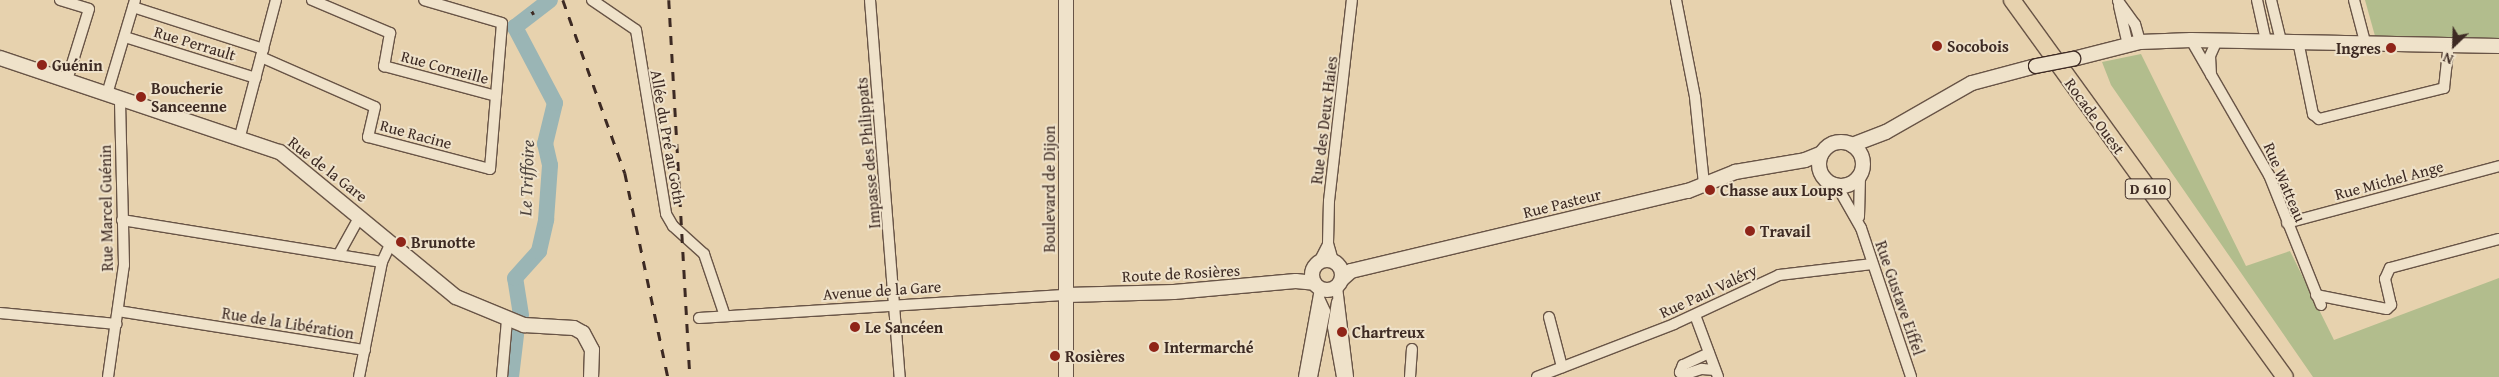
<!DOCTYPE html>
<html>
<head>
<meta charset="utf-8">
<style>
	body { margin:0 }
	#map { position:relative; width:2499px; height:377px; overflow:hidden; background:#e7d2ae; font-family:"Gentium Book Plus",serif }
	div>[style] { position:absolute }
	[style*='--x'] { left:calc(var(--x)*1px); top:calc(var(--y)*1px); width:calc(var(--w)*1px); rotate:calc(var(--a)*1deg) }
	.green>* { inset:0; background:#b2bd8d }
	.river>* { height:16px; margin:-8px; padding:0 8px; transform-origin:8px; border-radius:8px; background:#9ab5b5 }
	.roads { filter:drop-shadow(1px 0 #685446) drop-shadow(-1px 0 #685446) drop-shadow(0 1px #685446) drop-shadow(0 -1px #685446) }
	.street>* { height:10px; margin:-5px; padding:0 5px; transform-origin:5px; border-radius:5px; background:#efe2ca }
	.secondary>* { height:14px; margin:-7px; padding:0 7px; transform-origin:7px; border-radius:7px; background:#efe2ca }
	.secondary>.ring { margin:-7px; padding:0; box-sizing:content-box; background:none; border:14px solid #efe2ca; border-radius:50% }
	.primary>* { height:16px; margin:-8px; padding:0 8px; transform-origin:8px; border-radius:8px; background:#e7d2ae }
	.rail>* { height:2.5px; margin-top:-1.25px; transform-origin:0; background:repeating-linear-gradient(90deg,#3d2a23 0 9px,transparent 0 18px) }
	.bridges { filter:drop-shadow(1px 0 #3d2a23) drop-shadow(-1px 0 #3d2a23) drop-shadow(0 1px #3d2a23) drop-shadow(0 -1px #3d2a23) }
	.secondary-bridge>* { height:14px; margin:-7px; padding:0 7px; transform-origin:7px; border-radius:7px; background:#efe2ca }
	.dots>* { width:14px; height:14px; translate:-50% -50%; box-sizing:border-box; border:2px solid #efe2ca; border-radius:50% }
	span { translate:-50% -50%; white-space:nowrap; text-align:center; line-height:1.15; -webkit-text-stroke:4px #efe2ca; paint-order:stroke }
	.shield-label span { padding:1px 4px; background:#efe2ca; border:1px solid; border-radius:4px; -webkit-text-stroke-width:0 }
	.shield-label { font-size:15px; color:#3d2a23; font-weight:700 }
	.street-label { font-size:16px; color:#3d2a23 }
	.poi-label { font-size:16px; color:#3d2a23; font-weight:700 }
	.left { translate:0 -50%; text-align:left }
	.right { translate:-100% -50%; text-align:right }
	.water-label { font-size:18px; color:#504640; font-style:italic }
	.north { position:absolute; left:2429px; top:20px; width:50px; height:50px; -webkit-text-stroke:4px #efe2ca; paint-order:stroke; rotate:204deg; font-size:14px; font-weight:700; line-height:20px; text-align:center; color:#3d2a23 }
	.north::after { content:''; display:block; margin:auto; width:18px; height:22px; background:#3d2a23; clip-path:polygon(50% 0,100% 100%,50% 72%,0 100%) }
</style>
</head>
<body>
<div id="map">
	<div class="green">
		<i style="clip-path:polygon(2365px 0,2499px 0,2499px 40px,2375px 36px)"></i>
		<i style="clip-path:polygon(2141px 54px,2246px 266px,2290px 251px,2334px 340px,2499px 278px,2499px 377px,2313px 377px,2111px 85px,2102px 62px)"></i>
	</div>
	<div class="river">
		<i style="--x:521;--y:315;--w:37;--a:-99"></i>
		<i style="--x:515;--y:278;--w:36;--a:-48"></i>
		<i style="--x:539;--y:251;--w:32;--a:-77"></i>
		<i style="--x:546;--y:220;--w:55;--a:-85.8"></i>
		<i style="--x:550;--y:165;--w:22;--a:-103"></i>
		<i style="--x:545;--y:144;--w:42;--a:-76.3"></i>
		<i style="--x:555;--y:103;--w:86;--a:-117.8"></i>
		<i style="--x:515;--y:27;--w:44;--a:-37.6"></i>
		<i style="--x:511;--y:377;--w:42;--a:-83.2"></i>
	</div>
	<div class="roads">
		<div class="street">
			<i style="--x:60;--y:0;--w:30;--a:17"></i>
			<i style="--x:89;--y:9;--w:74;--a:107.2"></i>
			<i style="--x:312;--y:0;--w:85;--a:22.9"></i>
			<i style="--x:390;--y:33;--w:34;--a:100"></i>
			<i style="--x:384;--y:66;--w:116;--a:15"></i>
			<i style="--x:592;--y:0;--w:53;--a:34.3"></i>
			<i style="--x:636;--y:30;--w:186;--a:80.7"></i>
			<i style="--x:666;--y:214;--w:14;--a:60"></i>
			<i style="--x:673;--y:226;--w:42;--a:42.1"></i>
			<i style="--x:704;--y:254;--w:65;--a:71.3"></i>
			<i style="--x:870;--y:0;--w:378;--a:85.5"></i>
			<i style="--x:1676;--y:0;--w:99;--a:78.9"></i>
			<i style="--x:1695;--y:97;--w:87;--a:84.1"></i>
			<i style="--x:2257;--y:0;--w:42;--a:77.6"></i>
			<i style="--x:2271;--y:0;--w:42;--a:76.3"></i>
			<i style="--x:2354;--y:0;--w:43;--a:75.3"></i>
			<i style="--x:2118;--y:1;--w:29;--a:54"></i>
			<i style="--x:2135;--y:24;--w:19;--a:74"></i>
			<i style="--x:2119;--y:6;--w:39;--a:77"></i>
			<i style="--x:133;--y:7;--w:137;--a:17.9"></i>
			<i style="--x:125;--y:37;--w:137;--a:17.4"></i>
			<i style="--x:2191;--y:40;--w:156;--a:60"></i>
			<i style="--x:2269;--y:175;--w:140;--a:68.2"></i>
			<i style="--x:2298;--y:41;--w:75;--a:78.4"></i>
			<i style="--x:2313;--y:114;--w:8;--a:40"></i>
			<i style="--x:2319;--y:119;--w:129;--a:-13.9"></i>
			<i style="--x:2444;--y:88;--w:45;--a:-83.7"></i>
			<i style="--x:261;--y:57;--w:124;--a:23.7"></i>
			<i style="--x:375;--y:107;--w:31;--a:103"></i>
			<i style="--x:368;--y:137;--w:126;--a:14.7"></i>
			<i style="--x:490;--y:169;--w:146;--a:-85.3"></i>
			<i style="--x:502;--y:23;--w:81;--a:-163.6"></i>
			<i style="--x:2211;--y:75;--w:19;--a:-93"></i>
			<i style="--x:2210;--y:56;--w:17;--a:-66"></i>
			<i style="--x:107;--y:94;--w:98;--a:-73.4"></i>
			<i style="--x:240;--y:136;--w:141;--a:-75.2"></i>
			<i style="--x:1837;--y:186;--w:48;--a:60.3"></i>
			<i style="--x:1861;--y:228;--w:157;--a:71.4"></i>
			<i style="--x:1859;--y:217;--w:41;--a:-88.6"></i>
			<i style="--x:122;--y:220;--w:263;--a:9.2"></i>
			<i style="--x:2287;--y:223;--w:220;--a:-15"></i>
			<i style="--x:339;--y:254;--w:43;--a:-61.1"></i>
			<i style="--x:1333;--y:261;--w:18;--a:-106"></i>
			<i style="--x:1328;--y:244;--w:43;--a:-88.7"></i>
			<i style="--x:1329;--y:201;--w:202;--a:-83.5"></i>
			<i style="--x:1319;--y:262;--w:20;--a:-63"></i>
			<i style="--x:1337;--y:287;--w:91;--a:83"></i>
			<i style="--x:2316;--y:295;--w:72;--a:11.2"></i>
			<i style="--x:2387;--y:309;--w:6;--a:-45"></i>
			<i style="--x:2391;--y:305;--w:27;--a:-103"></i>
			<i style="--x:2385;--y:279;--w:12;--a:-66"></i>
			<i style="--x:2390;--y:268;--w:113;--a:-14.9"></i>
			<i style="--x:1337;--y:302;--w:25;--a:99"></i>
			<i style="--x:1333;--y:327;--w:51;--a:79.8"></i>
			<i style="--x:118;--y:311;--w:250;--a:9"></i>
			<i style="--x:0;--y:313;--w:117;--a:5.4"></i>
			<i style="--x:1695;--y:315;--w:66;--a:69.6"></i>
			<i style="--x:1549;--y:317;--w:52;--a:75.4"></i>
			<i style="--x:699;--y:318;--w:369;--a:-3.6"></i>
			<i style="--x:1709;--y:353;--w:29;--a:155"></i>
			<i style="--x:1683;--y:365;--w:8;--a:113"></i>
			<i style="--x:1680;--y:372;--w:4;--a:45"></i>
			<i style="--x:1683;--y:375;--w:20;--a:-18"></i>
			<i style="--x:1702;--y:369;--w:13;--a:4"></i>
			<i style="--x:108;--y:377;--w:113;--a:-81.9"></i>
			<i style="--x:124;--y:265;--w:167;--a:-91.4"></i>
			<i style="--x:359;--y:377;--w:117;--a:-78.7"></i>
			<i style="--x:382;--y:262;--w:21;--a:-65"></i>
			<i style="--x:502;--y:377;--w:57;--a:-85"></i>
			<i style="--x:1304;--y:377;--w:89;--a:-79.7"></i>
			<i style="--x:1312;--y:377;--w:67;--a:-78.9"></i>
			<i style="--x:1325;--y:311;--w:14;--a:-115"></i>
			<i style="--x:1410;--y:377;--w:28;--a:-86"></i>
			<i style="--x:1537;--y:377;--w:147;--a:-21.1"></i>
			<i style="--x:1674;--y:324;--w:116;--a:-25"></i>
			<i style="--x:1779;--y:275;--w:94;--a:-6.7"></i>
		</div>
		<div class="secondary">
			<i style="--x:1066;--y:0;--w:377;--a:90"></i>
			<i style="--x:0;--y:58;--w:295;--a:18.6"></i>
			<i style="--x:280;--y:152;--w:228;--a:39.5"></i>
			<i style="--x:456;--y:297;--w:74;--a:22.4"></i>
			<i style="--x:524;--y:325;--w:50;--a:3.4"></i>
			<i style="--x:574;--y:328;--w:10;--a:29"></i>
			<i style="--x:583;--y:333;--w:19;--a:62"></i>
			<i style="--x:592;--y:350;--w:27;--a:92"></i>
			<i style="--x:2073;--y:59;--w:69;--a:-14.2"></i>
			<i style="--x:2140;--y:42;--w:51;--a:-2.2"></i>
			<i style="--x:2191;--y:40;--w:308;--a:1.1"></i>
			<i class="ring" style="left:1819px;top:142px;width:30px;height:30px"></i>
			<i style="--x:1852;--y:145;--w:36;--a:-21"></i>
			<i style="--x:1886;--y:132;--w:99;--a:-29.7"></i>
			<i style="--x:1972;--y:83;--w:66;--a:-14.9"></i>
			<i class="ring" style="left:1312px;top:260px;width:16px;height:16px"></i>
			<i style="--x:1342;--y:279;--w:12;--a:-42"></i>
			<i style="--x:1351;--y:271;--w:346;--a:-13.4"></i>
			<i style="--x:1688;--y:191;--w:51;--a:-22"></i>
			<i style="--x:1735;--y:172;--w:71;--a:-9.7"></i>
			<i style="--x:1805;--y:160;--w:18;--a:-22"></i>
			<i style="--x:1067;--y:295;--w:107;--a:-1.6"></i>
			<i style="--x:1174;--y:292;--w:122;--a:-5.2"></i>
			<i style="--x:1296;--y:281;--w:18;--a:6"></i>
		</div>
		<div class="primary">
			<i style="--x:2012;--y:0;--w:465;--a:54.1"></i>
		</div>
	</div>
	<div class="rail">
		<i style="--x:563;--y:0;--w:184;--a:70.3"></i>
		<i style="--x:625;--y:173;--w:208;--a:78.1"></i>
		<i style="--x:669;--y:0;--w:378;--a:86.8"></i>
		<i style="--x:532;--y:11;--w:4;--a:63"></i>
	</div>
	<div class="bridges">
		<div class="secondary-bridge">
			<i style="--x:2036;--y:66;--w:38;--a:-11"></i>
		</div>
	</div>
	<div class="dots">
		<i style="left:1937px;top:46px;background:#8f2418"></i>
		<i style="left:2391px;top:48px;background:#8f2418"></i>
		<i style="left:42px;top:65px;background:#8f2418"></i>
		<i style="left:141px;top:97px;background:#8f2418"></i>
		<i style="left:1710px;top:190px;background:#8f2418"></i>
		<i style="left:1750px;top:231px;background:#8f2418"></i>
		<i style="left:401px;top:242px;background:#8f2418"></i>
		<i style="left:855px;top:327px;background:#8f2418"></i>
		<i style="left:1342px;top:332px;background:#8f2418"></i>
		<i style="left:1154px;top:347px;background:#8f2418"></i>
		<i style="left:1055px;top:356px;background:#8f2418"></i>
	</div>
	<div class="shield-label">
		<span style="left:2148px;top:189px">D 610</span>
	</div>
	<div class="street-label">
		<span style="left:195px;top:43px;rotate:17deg">Rue Perrault</span>
		<span style="left:445px;top:67px;rotate:15deg">Rue Corneille</span>
		<span style="left:2095px;top:116px;rotate:54deg">Rocade Ouest</span>
		<span style="left:1324px;top:120px;rotate:-83deg">Rue des Deux Haies</span>
		<span style="left:416px;top:134px;rotate:15deg">Rue Racine</span>
		<span style="left:668px;top:137px;rotate:80deg">Allée du Pré au Goth</span>
		<span style="left:868px;top:153px;rotate:-95deg">Impasse des Philippats</span>
		<span style="left:328px;top:169px;rotate:38deg">Rue de la Gare</span>
		<span style="left:2389px;top:180px;rotate:-15deg">Rue Michel Ange</span>
		<span style="left:2285px;top:182px;rotate:67deg">Rue Watteau</span>
		<span style="left:1049px;top:189px;rotate:-90deg">Boulevard de Dijon</span>
		<span style="left:1562px;top:203px;rotate:-14deg">Rue Pasteur</span>
		<span style="left:106px;top:208px;rotate:-91deg">Rue Marcel Guénin</span>
		<span style="left:1181px;top:273px;rotate:-3deg">Route de Rosières</span>
		<span style="left:882px;top:290px;rotate:-4deg">Avenue de la Gare</span>
		<span style="left:1708px;top:291px;rotate:-25deg">Rue Paul Valéry</span>
		<span style="left:1900px;top:298px;rotate:71deg">Rue Gustave Eiffel</span>
		<span style="left:288px;top:323px;rotate:9deg">Rue de la Libération</span>
	</div>
	<div class="poi-label">
		<span class="left" style="left:1947px;top:46px">Socobois</span>
		<span class="right" style="left:2381px;top:48px">Ingres</span>
		<span class="left" style="left:52px;top:65px">Guénin</span>
		<span class="left" style="left:151px;top:97px">Boucherie<br>Sanceenne</span>
		<span class="left" style="left:1720px;top:190px">Chasse aux Loups</span>
		<span class="left" style="left:1760px;top:231px">Travail</span>
		<span class="left" style="left:411px;top:242px">Brunotte</span>
		<span class="left" style="left:865px;top:327px">Le Sancéen</span>
		<span class="left" style="left:1352px;top:332px">Chartreux</span>
		<span class="left" style="left:1164px;top:347px">Intermarché</span>
		<span class="left" style="left:1065px;top:356px">Rosières</span>
	</div>
	<div class="water-label">
		<span style="left:527px;top:178px;rotate:-88deg">Le Triffoire</span>
	</div>
	<div class="north">N</div>
</div>
</body>
</html>
